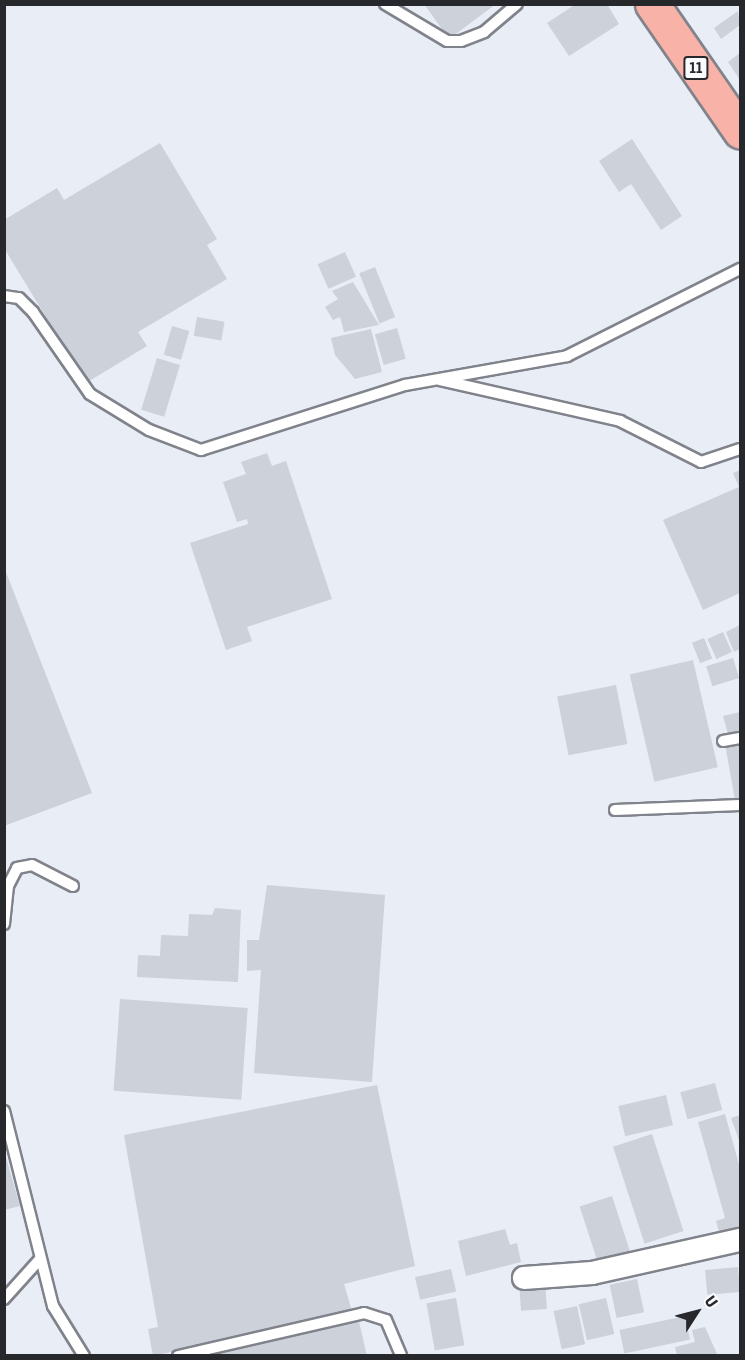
<!DOCTYPE html>
<html>
<head>
<meta charset="utf-8">
<style>
	body { margin:0 }
	#map { position:relative; width:745px; height:1360px; overflow:hidden; background:#e9edf6; font-family:"Asap Condensed",sans-serif }
	div>[style] { position:absolute }
	[style*='--x'] { left:calc(var(--x)*1px); top:calc(var(--y)*1px); width:calc(var(--w)*1px); rotate:calc(var(--a)*1deg) }
	.building>* { inset:0; background:#cdd1d9; transform-origin:0 0 }
	.roads { filter:drop-shadow(2px 0 #80838b) drop-shadow(-2px 0 #80838b) drop-shadow(0 2px #80838b) drop-shadow(0 -2px #80838b) }
	.lane>* { height:10px; margin:-5px; padding:0 5px; transform-origin:5px; border-radius:5px; background:#fff }
	.street>* { height:22px; margin:-11px; padding:0 11px; transform-origin:11px; border-radius:11px; background:#fff }
	.highway>* { height:33px; margin:-16.5px; padding:0 16.5px; transform-origin:16.5px; border-radius:16.5px; background:#f9b2a8 }
	span { translate:-50% -50%; white-space:nowrap; text-align:center; line-height:1.15; -webkit-text-stroke:4.5px #f9fbfe; paint-order:stroke }
	.shield-label span { padding:2px 4px; background:#f9fbfe; border:2px solid; border-radius:4px; -webkit-text-stroke-width:0 }
	.shield-label { font-size:14px; color:#27282b; font-weight:700 }
	.frame { position:absolute; inset:0; border:6px solid #27282b; pointer-events:none }
	.north { position:absolute; left:667px; top:1282px; width:60px; height:60px; -webkit-text-stroke:4px #f9fbfe; paint-order:stroke; rotate:54deg; font-size:16px; font-weight:700; line-height:24px; text-align:center; color:#27282b }
	.north::after { content:''; display:block; margin:auto; width:21px; height:27px; background:#27282b; clip-path:polygon(50% 0,100% 100%,50% 72%,0 100%) }
</style>
</head>
<body>
<div id="map">
	<div class="building">
		<i style="clip-path:polygon(424px 4px,496px 4px,449px 39px)"></i>
		<i style="clip-path:polygon(576px 4px,607px 4px,619px 24px,569px 56px,547px 23px)"></i>
		<i style="clip-path:polygon(738px 11px,740px 25px,721px 39px,714px 28px)"></i>
		<i style="clip-path:polygon(740px 53px,740px 80px,728px 62px)"></i>
		<i style="clip-path:polygon(632px 139px,682px 216px,661px 230px,631px 184px,619px 192px,599px 161px)"></i>
		<i style="clip-path:polygon(160px 143px,217px 239px,207px 245px,227px 279px,138px 332px,147px 346px,86px 383px,4px 248px,4px 220px,57px 188px,64px 200px)"></i>
		<i style="left:345px;top:252px;width:27px;height:30px;rotate:66deg"></i>
		<i style="left:375px;top:267px;width:54px;height:17px;rotate:68deg"></i>
		<i style="clip-path:polygon(353px 282px,379px 325px,344px 332px,340px 317px,333px 320px,325px 307px,338px 299px,332px 291px)"></i>
		<i style="left:197px;top:317px;width:28px;height:19px;rotate:10deg"></i>
		<i style="left:172px;top:326px;width:18px;height:30px;rotate:16deg"></i>
		<i style="left:397px;top:328px;width:32px;height:23px;rotate:74deg"></i>
		<i style="clip-path:polygon(371px 329px,382px 372px,355px 379px,335px 355px,331px 338px)"></i>
		<i style="left:157px;top:358px;width:24px;height:54px;rotate:17deg"></i>
		<i style="clip-path:polygon(267px 453px,272px 466px,286px 461px,332px 599px,247px 627px,252px 641px,226px 650px,190px 543px,248px 524px,247px 519px,237px 522px,223px 482px,246px 474px,241px 462px)"></i>
		<i style="clip-path:polygon(740px 470px,740px 593px,703px 610px,663px 520px,739px 487px,733px 473px)"></i>
		<i style="clip-path:polygon(4px 567px,92px 793px,4px 826px)"></i>
		<i style="clip-path:polygon(740px 625px,740px 649px,734px 652px,726px 632px)"></i>
		<i style="left:723px;top:632px;width:22px;height:17px;rotate:66deg"></i>
		<i style="left:704px;top:638px;width:22px;height:13px;rotate:68deg"></i>
		<i style="left:733px;top:658px;width:21px;height:28px;rotate:73deg"></i>
		<i style="left:693px;top:660px;width:110px;height:65px;rotate:77deg"></i>
		<i style="left:616px;top:685px;width:60px;height:60px;rotate:79deg"></i>
		<i style="clip-path:polygon(740px 712px,740px 731px,728px 734px,723px 716px)"></i>
		<i style="clip-path:polygon(740px 742px,740px 799px,735px 800px,725px 744px)"></i>
		<i style="clip-path:polygon(267px 885px,385px 895px,372px 1082px,254px 1073px,261px 970px,247px 971px,247px 940px,259px 940px)"></i>
		<i style="clip-path:polygon(215px 908px,241px 910px,238px 982px,137px 977px,138px 955px,160px 956px,161px 935px,188px 936px,189px 914px,212px 915px)"></i>
		<i style="left:120px;top:999px;width:128px;height:92px;rotate:4deg"></i>
		<i style="left:715px;top:1083px;width:28px;height:36px;rotate:75deg"></i>
		<i style="clip-path:polygon(377px 1085px,415px 1266px,344px 1284px,352px 1311px,153px 1356px,148px 1329px,158px 1327px,124px 1135px)"></i>
		<i style="left:666px;top:1095px;width:31px;height:49px;rotate:77deg"></i>
		<i style="clip-path:polygon(725px 1114px,740px 1168px,740px 1233px,721px 1239px,716px 1221px,725px 1218px,698px 1122px)"></i>
		<i style="clip-path:polygon(740px 1115px,740px 1143px,731px 1118px)"></i>
		<i style="left:652px;top:1134px;width:102px;height:41px;rotate:72deg"></i>
		<i style="clip-path:polygon(5px 1154px,20px 1206px,4px 1210px,4px 1155px)"></i>
		<i style="left:612px;top:1196px;width:60px;height:34px;rotate:72deg"></i>
		<i style="clip-path:polygon(505px 1229px,510px 1245px,517px 1243px,521px 1262px,466px 1276px,458px 1241px)"></i>
		<i style="left:738px;top:1267px;width:25px;height:33px;rotate:85deg"></i>
		<i style="left:451px;top:1269px;width:23px;height:37px;rotate:77deg"></i>
		<i style="left:637px;top:1279px;width:34px;height:28px;rotate:78deg"></i>
		<i style="left:545px;top:1281px;width:28px;height:26px;rotate:86deg"></i>
		<i style="left:456px;top:1298px;width:48px;height:30px;rotate:80deg"></i>
		<i style="left:606px;top:1298px;width:37px;height:28px;rotate:77deg"></i>
		<i style="left:577px;top:1306px;width:39px;height:24px;rotate:78deg"></i>
		<i style="left:685px;top:1316px;width:24px;height:67px;rotate:78deg"></i>
		<i style="clip-path:polygon(358px 1317px,367px 1356px,198px 1356px)"></i>
		<i style="clip-path:polygon(705px 1327px,718px 1356px,677px 1356px,675px 1347px,695px 1342px,692px 1330px)"></i>
	</div>
	<div class="roads">
		<div class="lane">
			<i style="--x:385;--y:4;--w:72;--a:30.8"></i>
			<i style="--x:447;--y:41;--w:14;--a:0"></i>
			<i style="--x:461;--y:41;--w:25;--a:-21"></i>
			<i style="--x:484;--y:32;--w:43;--a:-40.3"></i>
			<i style="--x:4;--y:296;--w:15;--a:8"></i>
			<i style="--x:19;--y:298;--w:20;--a:45"></i>
			<i style="--x:33;--y:312;--w:100;--a:55.2"></i>
			<i style="--x:90;--y:394;--w:69;--a:31.4"></i>
			<i style="--x:149;--y:430;--w:56;--a:21"></i>
			<i style="--x:201;--y:450;--w:214;--a:-17.7"></i>
			<i style="--x:405;--y:385;--w:165;--a:-10.1"></i>
			<i style="--x:567;--y:356;--w:194;--a:-26.7"></i>
			<i style="--x:440;--y:380;--w:185;--a:12.8"></i>
			<i style="--x:620;--y:421;--w:91;--a:26.8"></i>
			<i style="--x:701;--y:462;--w:41;--a:-18.4"></i>
			<i style="--x:723;--y:741;--w:17;--a:-10"></i>
			<i style="--x:615;--y:810;--w:125;--a:-2.3"></i>
			<i style="--x:4;--y:924;--w:38;--a:-84"></i>
			<i style="--x:8;--y:886;--w:20;--a:-63"></i>
			<i style="--x:17;--y:868;--w:15;--a:-11"></i>
			<i style="--x:32;--y:865;--w:46;--a:27.1"></i>
			<i style="--x:4;--y:1111;--w:201;--a:75.9"></i>
			<i style="--x:53;--y:1306;--w:59;--a:58.2"></i>
			<i style="--x:4;--y:1299;--w:54;--a:-48"></i>
			<i style="--x:178;--y:1356;--w:191;--a:-13"></i>
			<i style="--x:364;--y:1313;--w:23;--a:18"></i>
			<i style="--x:386;--y:1320;--w:39;--a:67"></i>
		</div>
		<div class="street">
			<i style="--x:524;--y:1278;--w:68;--a:-4.2"></i>
			<i style="--x:592;--y:1273;--w:152;--a:-12.6"></i>
		</div>
		<div class="highway">
			<i style="--x:652;--y:4;--w:155;--a:55.3"></i>
		</div>
	</div>
	<div class="shield-label">
		<span style="left:696px;top:68px">11</span>
	</div>
	<div class="frame"></div>
	<div class="north">U</div>
</div>
</body>
</html>
